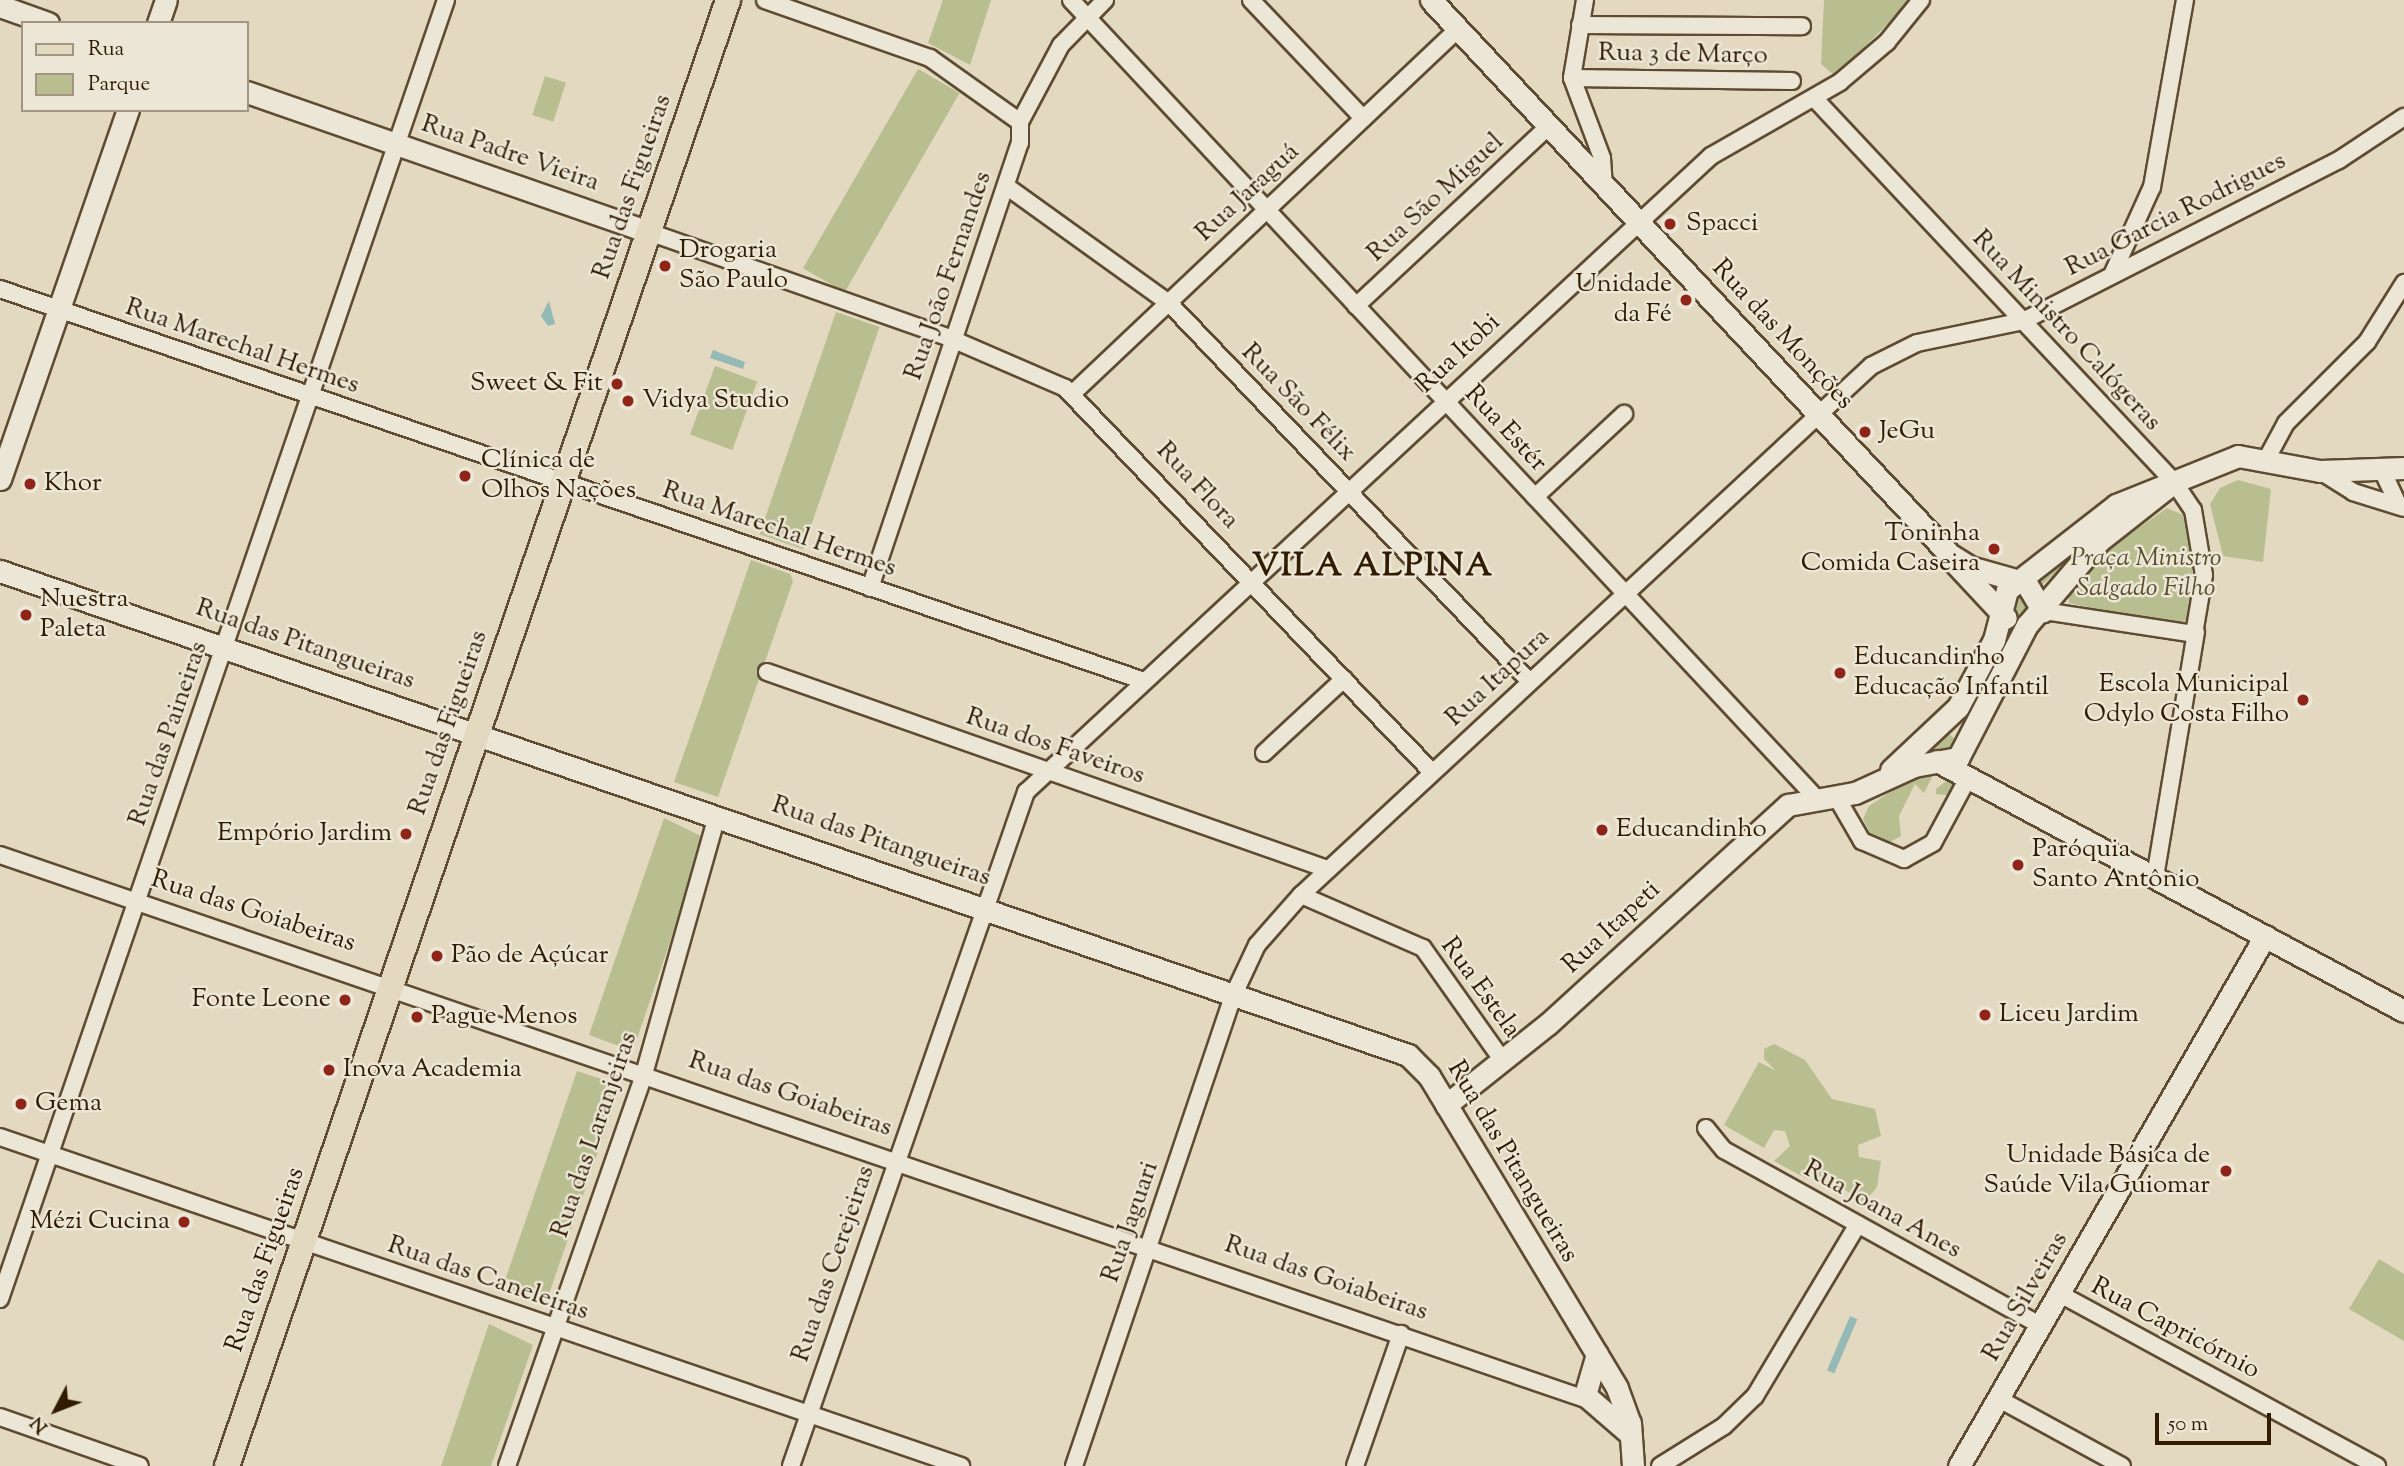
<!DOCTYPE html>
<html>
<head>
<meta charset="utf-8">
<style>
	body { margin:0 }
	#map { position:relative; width:2404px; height:1466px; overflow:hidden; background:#e2d9c0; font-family:"Sorts Mill Goudy",serif }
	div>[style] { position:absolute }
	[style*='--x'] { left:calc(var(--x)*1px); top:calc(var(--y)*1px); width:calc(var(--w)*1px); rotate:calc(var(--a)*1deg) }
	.green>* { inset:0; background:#b8be8f; transform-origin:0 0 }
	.round { border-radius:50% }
	.water>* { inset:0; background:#95bab5; transform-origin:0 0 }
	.roads { filter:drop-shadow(2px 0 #5e4b31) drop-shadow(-2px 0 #5e4b31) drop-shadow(0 2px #5e4b31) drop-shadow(0 -2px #5e4b31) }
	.street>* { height:16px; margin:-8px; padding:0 8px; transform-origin:8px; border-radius:8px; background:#ece6d6 }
	.secondary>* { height:21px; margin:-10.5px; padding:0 10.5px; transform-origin:10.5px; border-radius:10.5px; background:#ece6d6 }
	.primary>* { height:24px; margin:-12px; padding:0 12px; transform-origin:12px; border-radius:12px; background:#e2d9c0 }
	.dots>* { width:19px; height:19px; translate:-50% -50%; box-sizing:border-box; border:4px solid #ece6d6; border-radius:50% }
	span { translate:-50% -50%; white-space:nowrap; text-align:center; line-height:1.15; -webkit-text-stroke:5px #ece6d6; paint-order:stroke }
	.street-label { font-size:26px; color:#321c01 }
	.poi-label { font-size:26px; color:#321c01 }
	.left { translate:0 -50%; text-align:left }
	.right { translate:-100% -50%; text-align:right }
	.park-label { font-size:26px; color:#5a4d2c; font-style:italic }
	.district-label { font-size:33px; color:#321c01; font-weight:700; letter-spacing:2px }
	.legend { position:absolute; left:21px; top:21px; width:228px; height:91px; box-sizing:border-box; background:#ece6d6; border:2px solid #a29581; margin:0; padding:9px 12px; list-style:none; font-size:21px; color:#321c01 }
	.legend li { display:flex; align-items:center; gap:14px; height:35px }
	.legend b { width:35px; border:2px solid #a29581 }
	.north { position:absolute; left:21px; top:1375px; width:70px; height:70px; -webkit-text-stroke:5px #ece6d6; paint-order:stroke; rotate:228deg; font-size:19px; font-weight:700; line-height:28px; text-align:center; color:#321c01 }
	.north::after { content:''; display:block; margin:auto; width:24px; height:32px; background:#321c01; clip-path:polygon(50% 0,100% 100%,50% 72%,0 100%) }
	.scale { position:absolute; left:2155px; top:1413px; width:116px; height:32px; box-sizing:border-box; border:4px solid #321c01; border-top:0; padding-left:9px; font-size:21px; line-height:24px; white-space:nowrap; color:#321c01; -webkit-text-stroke:5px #ece6d6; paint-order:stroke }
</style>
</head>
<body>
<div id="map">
	<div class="green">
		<i style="clip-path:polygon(943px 0,991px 0,970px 65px,928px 43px)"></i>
		<i style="clip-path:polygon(1824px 0,1912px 0,1835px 76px,1821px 64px)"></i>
		<i style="left:918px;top:69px;width:48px;height:230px;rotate:30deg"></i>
		<i style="left:545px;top:76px;width:22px;height:41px;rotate:18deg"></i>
		<i style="left:836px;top:312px;width:46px;height:235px;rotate:19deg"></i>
		<i style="left:715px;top:366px;width:45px;height:73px;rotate:20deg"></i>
		<i style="clip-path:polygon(2238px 480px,2271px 489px,2263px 562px,2223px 556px,2210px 504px,2220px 488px)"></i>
		<i style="clip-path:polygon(2167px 508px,2183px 515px,2195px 557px,2186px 621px,2170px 626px,2069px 603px,2069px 592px,2093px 560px)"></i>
		<i style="clip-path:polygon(2088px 534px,2084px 546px,2040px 587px,2037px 578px)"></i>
		<i style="clip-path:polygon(751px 560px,790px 574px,793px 581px,718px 797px,674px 782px)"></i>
		<i class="round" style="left:2010px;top:598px;width:18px;height:18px"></i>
		<i style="clip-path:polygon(2009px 632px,2012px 634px,1963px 723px,1959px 720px)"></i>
		<i class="round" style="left:1935px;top:733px;width:20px;height:20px"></i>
		<i style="clip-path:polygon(1926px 769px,1933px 775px,1924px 793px,1915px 784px,1899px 816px,1901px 836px,1888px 843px,1871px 835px,1863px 819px,1869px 806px)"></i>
		<i style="clip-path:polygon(1950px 778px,1959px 781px,1930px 840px,1905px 850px,1925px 836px,1947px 795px,1936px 794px,1936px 789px)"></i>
		<i style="clip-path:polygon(1989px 801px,1990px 798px,2105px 861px,2098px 862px)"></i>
		<i style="clip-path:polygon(664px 818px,705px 838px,635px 1045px,627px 1049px,589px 1035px)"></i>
		<i style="clip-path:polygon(1774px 1044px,1805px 1060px,1832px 1099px,1875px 1109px,1881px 1136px,1858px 1145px,1859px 1157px,1881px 1161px,1877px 1187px,1864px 1203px,1825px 1176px,1807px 1179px,1774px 1161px,1790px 1146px,1785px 1131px,1774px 1130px,1764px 1148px,1724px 1125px,1759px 1062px,1776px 1071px,1764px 1059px,1764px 1049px)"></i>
		<i style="clip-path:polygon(577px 1071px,617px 1084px,619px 1091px,547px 1300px,540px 1302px,502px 1289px)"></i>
		<i style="clip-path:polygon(2379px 1259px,2404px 1274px,2404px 1341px,2349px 1309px)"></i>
		<i style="clip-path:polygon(489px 1324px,533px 1345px,491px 1466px,441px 1466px)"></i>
	</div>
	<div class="water">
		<i style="clip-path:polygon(549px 301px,555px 324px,548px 326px,541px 316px)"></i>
		<i style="clip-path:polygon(713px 350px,745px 362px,743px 369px,710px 358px)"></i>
		<i style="left:1850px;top:1316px;width:8px;height:59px;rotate:23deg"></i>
	</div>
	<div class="roads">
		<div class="street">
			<i style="--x:765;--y:0;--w:175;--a:19.4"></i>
			<i style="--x:930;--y:58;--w:110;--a:35.4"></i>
			<i style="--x:1071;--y:0;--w:1093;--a:46.96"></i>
			<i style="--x:1251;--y:0;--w:163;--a:46.5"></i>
			<i style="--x:1585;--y:0;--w:79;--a:99.5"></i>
			<i style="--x:1572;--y:78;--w:85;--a:69.4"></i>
			<i style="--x:1602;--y:158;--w:27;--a:86"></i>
			<i style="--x:1580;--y:25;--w:222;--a:0.3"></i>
			<i style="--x:1572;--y:78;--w:220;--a:0.8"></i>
			<i style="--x:1815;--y:99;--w:525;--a:46.85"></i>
			<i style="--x:2174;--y:482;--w:34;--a:56"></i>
			<i style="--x:2193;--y:510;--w:66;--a:80.4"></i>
			<i style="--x:2204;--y:575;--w:60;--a:99.6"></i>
			<i style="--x:2194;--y:634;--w:153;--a:-171.3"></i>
			<i style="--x:1006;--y:186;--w:201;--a:35.7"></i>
			<i style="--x:1169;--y:303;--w:523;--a:46.39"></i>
			<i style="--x:649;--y:232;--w:321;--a:19.4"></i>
			<i style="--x:952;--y:339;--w:123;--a:23.4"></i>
			<i style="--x:1065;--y:388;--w:531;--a:46.3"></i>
			<i style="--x:2112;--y:275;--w:97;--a:-65.6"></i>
			<i style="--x:2152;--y:187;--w:190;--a:-80"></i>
			<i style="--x:0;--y:289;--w:1209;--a:18.91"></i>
			<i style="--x:1356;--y:306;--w:264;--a:-43"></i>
			<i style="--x:1073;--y:393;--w:530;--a:-43.39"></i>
			<i style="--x:2266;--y:460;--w:42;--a:-61.6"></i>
			<i style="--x:2286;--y:423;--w:115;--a:-45"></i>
			<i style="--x:2367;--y:342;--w:70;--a:-57.9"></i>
			<i style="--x:2382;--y:470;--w:38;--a:65"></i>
			<i style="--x:2320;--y:471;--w:39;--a:32"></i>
			<i style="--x:2353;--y:492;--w:53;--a:17.4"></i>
			<i style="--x:1535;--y:497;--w:122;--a:-43"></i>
			<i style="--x:870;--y:588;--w:470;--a:-71.4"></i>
			<i style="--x:1020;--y:143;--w:21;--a:-90"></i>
			<i style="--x:1020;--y:122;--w:87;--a:-62"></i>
			<i style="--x:1061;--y:45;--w:63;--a:-45.6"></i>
			<i style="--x:767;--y:672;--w:594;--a:19.38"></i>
			<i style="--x:1264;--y:753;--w:109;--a:-42.8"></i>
			<i style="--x:1837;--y:798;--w:50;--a:59.8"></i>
			<i style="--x:1862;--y:841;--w:46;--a:23.2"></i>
			<i style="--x:1904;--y:859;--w:33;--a:-29"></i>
			<i style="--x:1933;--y:843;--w:74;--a:-61.7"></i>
			<i style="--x:0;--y:855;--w:1679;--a:18.94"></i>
			<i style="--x:2155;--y:877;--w:248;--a:-80.5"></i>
			<i style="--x:1301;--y:895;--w:133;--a:23.5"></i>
			<i style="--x:1423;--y:948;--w:138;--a:54.7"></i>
			<i style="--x:1706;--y:1128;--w:28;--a:51"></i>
			<i style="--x:1724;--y:1150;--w:363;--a:29"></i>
			<i style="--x:0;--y:1137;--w:1016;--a:18.9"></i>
			<i style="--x:2060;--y:1294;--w:361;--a:28.5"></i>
			<i style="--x:0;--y:1299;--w:1373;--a:-71.05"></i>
			<i style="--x:1999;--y:1399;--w:140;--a:28.6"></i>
			<i style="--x:0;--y:1417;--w:148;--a:19.3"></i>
			<i style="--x:507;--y:1466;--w:415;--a:-70.7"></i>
			<i style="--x:644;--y:1074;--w:268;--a:-74.2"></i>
			<i style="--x:791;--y:1466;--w:714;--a:-70.78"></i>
			<i style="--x:1026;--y:792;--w:935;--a:-42.88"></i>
			<i style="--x:1711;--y:156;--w:149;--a:-29.8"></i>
			<i style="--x:1840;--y:82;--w:62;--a:-40.4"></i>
			<i style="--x:1887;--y:42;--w:54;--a:-51"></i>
			<i style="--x:1074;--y:1466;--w:498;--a:-71.3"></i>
			<i style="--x:1234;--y:994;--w:54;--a:-64.9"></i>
			<i style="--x:1257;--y:945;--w:67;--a:-48.7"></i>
			<i style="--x:1301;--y:895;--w:778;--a:-42.86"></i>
			<i style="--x:1871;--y:366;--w:51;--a:-26.6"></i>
			<i style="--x:1917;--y:343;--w:108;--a:-11.7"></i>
			<i style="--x:2023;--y:321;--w:355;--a:-27"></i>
			<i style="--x:2339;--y:160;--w:78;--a:-33.5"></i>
			<i style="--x:1355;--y:1466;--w:140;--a:-70.8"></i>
			<i style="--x:1660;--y:1466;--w:75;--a:-32"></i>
			<i style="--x:1724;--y:1426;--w:43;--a:-44.1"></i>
			<i style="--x:1755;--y:1396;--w:200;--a:-59.1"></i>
		</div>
		<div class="secondary">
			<i style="--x:1431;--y:0;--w:758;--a:46.92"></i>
			<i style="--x:1949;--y:554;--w:25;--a:32"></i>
			<i style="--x:1970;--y:567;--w:58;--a:15.9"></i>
			<i style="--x:2026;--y:583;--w:33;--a:59"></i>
			<i style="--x:0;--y:6;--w:51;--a:19.5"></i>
			<i style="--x:158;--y:23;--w:24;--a:-71"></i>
			<i style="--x:247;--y:92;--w:426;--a:19.2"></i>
			<i style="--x:0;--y:479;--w:391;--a:-70.9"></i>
			<i style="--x:1954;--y:562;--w:76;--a:47.1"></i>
			<i style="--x:0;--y:571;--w:1489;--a:18.97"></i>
			<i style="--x:1408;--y:1055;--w:30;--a:45"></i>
			<i style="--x:1429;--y:1076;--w:364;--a:58.9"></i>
			<i style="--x:1617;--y:1388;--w:37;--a:70"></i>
			<i style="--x:1630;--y:1423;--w:43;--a:86"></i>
			<i style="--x:1937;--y:761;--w:530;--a:28.16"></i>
			<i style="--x:1891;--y:770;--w:92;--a:-43.2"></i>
			<i style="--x:1958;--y:707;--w:76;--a:-61.8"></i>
			<i style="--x:1994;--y:640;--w:52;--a:-75.4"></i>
			<i style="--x:2007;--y:590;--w:138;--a:-37.9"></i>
			<i style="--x:2116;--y:505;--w:131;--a:-21.9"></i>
			<i style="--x:2238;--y:456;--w:83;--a:10.4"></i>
			<i style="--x:2320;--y:471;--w:84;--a:-2"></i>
			<i style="--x:1446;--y:1105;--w:130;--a:-38.5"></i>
			<i style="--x:1548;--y:1024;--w:325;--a:-42.4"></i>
			<i style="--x:1788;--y:805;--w:68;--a:-10.2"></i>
			<i style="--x:1855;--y:793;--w:65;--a:-24.6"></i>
			<i style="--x:1914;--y:766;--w:45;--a:-10.3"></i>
			<i style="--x:1958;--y:758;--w:150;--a:-62.6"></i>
			<i style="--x:2027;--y:625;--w:111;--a:-49.4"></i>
			<i style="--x:2099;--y:541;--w:95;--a:-38.2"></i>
			<i style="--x:1597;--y:1354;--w:43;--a:106.3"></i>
			<i style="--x:1585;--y:1395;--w:60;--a:40.9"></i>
			<i style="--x:1959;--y:1466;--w:612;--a:-60"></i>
		</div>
		<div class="primary">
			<i style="--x:227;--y:1466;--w:1549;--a:-71.13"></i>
		</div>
	</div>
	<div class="dots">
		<i style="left:1670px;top:224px;background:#8f2418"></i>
		<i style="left:665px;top:266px;background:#8f2418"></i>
		<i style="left:1686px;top:300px;background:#8f2418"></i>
		<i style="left:617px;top:384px;background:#8f2418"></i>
		<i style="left:628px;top:401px;background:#8f2418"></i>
		<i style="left:1865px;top:432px;background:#8f2418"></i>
		<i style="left:465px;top:476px;background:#8f2418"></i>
		<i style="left:30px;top:484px;background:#8f2418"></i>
		<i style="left:1994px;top:549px;background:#8f2418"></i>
		<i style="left:26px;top:615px;background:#8f2418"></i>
		<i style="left:1840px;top:673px;background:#8f2418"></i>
		<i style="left:2303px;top:700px;background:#8f2418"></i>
		<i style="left:1602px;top:830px;background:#8f2418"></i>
		<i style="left:406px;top:834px;background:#8f2418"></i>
		<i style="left:2018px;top:865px;background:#8f2418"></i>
		<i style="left:437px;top:956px;background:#8f2418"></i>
		<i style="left:345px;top:1000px;background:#8f2418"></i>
		<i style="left:1985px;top:1015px;background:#8f2418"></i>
		<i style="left:417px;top:1017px;background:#8f2418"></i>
		<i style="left:329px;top:1070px;background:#8f2418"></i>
		<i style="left:21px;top:1104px;background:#8f2418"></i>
		<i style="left:2226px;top:1171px;background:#8f2418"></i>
		<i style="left:184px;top:1222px;background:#8f2418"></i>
	</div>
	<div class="street-label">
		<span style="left:1683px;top:55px;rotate:1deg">Rua 3 de Março</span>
		<span style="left:510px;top:154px;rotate:19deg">Rua Padre Vieira</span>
		<span style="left:633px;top:187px;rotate:-71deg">Rua das Figueiras</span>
		<span style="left:1248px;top:193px;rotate:-43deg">Rua Jaraguá</span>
		<span style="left:1436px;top:198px;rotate:-43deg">Rua São Miguel</span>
		<span style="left:2176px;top:215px;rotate:-27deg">Rua Garcia Rodrigues</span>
		<span style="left:949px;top:276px;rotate:-71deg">Rua João Fernandes</span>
		<span style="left:2066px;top:331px;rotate:47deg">Rua Ministro Calógeras</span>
		<span style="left:1782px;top:335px;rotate:47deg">Rua das Monções</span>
		<span style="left:242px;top:347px;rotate:19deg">Rua Marechal Hermes</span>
		<span style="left:1459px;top:354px;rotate:-43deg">Rua Itobi</span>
		<span style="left:1298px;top:403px;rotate:46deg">Rua São Félix</span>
		<span style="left:1505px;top:429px;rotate:47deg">Rua Estér</span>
		<span style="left:1197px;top:486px;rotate:47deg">Rua Flora</span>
		<span style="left:779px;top:530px;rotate:19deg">Rua Marechal Hermes</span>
		<span style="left:305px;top:645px;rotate:19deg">Rua das Pitangueiras</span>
		<span style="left:1498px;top:678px;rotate:-43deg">Rua Itapura</span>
		<span style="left:449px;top:723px;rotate:-71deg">Rua das Figueiras</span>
		<span style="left:169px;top:734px;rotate:-71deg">Rua das Paineiras</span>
		<span style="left:1055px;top:747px;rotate:19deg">Rua dos Faveiros</span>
		<span style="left:881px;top:842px;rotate:19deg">Rua das Pitangueiras</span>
		<span style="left:253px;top:912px;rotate:18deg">Rua das Goiabeiras</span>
		<span style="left:1612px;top:928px;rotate:-43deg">Rua Itapeti</span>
		<span style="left:1480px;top:988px;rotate:54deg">Rua Estela</span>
		<span style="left:790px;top:1095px;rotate:19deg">Rua das Goiabeiras</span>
		<span style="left:595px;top:1135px;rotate:-71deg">Rua das Laranjeiras</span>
		<span style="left:1512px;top:1162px;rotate:59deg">Rua das Pitangueiras</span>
		<span style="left:1882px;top:1210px;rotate:29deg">Rua Joana Anes</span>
		<span style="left:1131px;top:1222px;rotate:-71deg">Rua Jaguari</span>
		<span style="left:266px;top:1260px;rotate:-71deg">Rua das Figueiras</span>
		<span style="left:834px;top:1264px;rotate:-71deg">Rua das Cerejeiras</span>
		<span style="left:488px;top:1279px;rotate:19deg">Rua das Caneleiras</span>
		<span style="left:1326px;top:1279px;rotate:19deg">Rua das Goiabeiras</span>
		<span style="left:2026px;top:1297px;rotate:-60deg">Rua Silveiras</span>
		<span style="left:2175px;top:1329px;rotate:28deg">Rua Capricórnio</span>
	</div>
	<div class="poi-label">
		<span class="left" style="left:1686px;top:224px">Spacci</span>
		<span class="left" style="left:679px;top:266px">Drogaria<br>São Paulo</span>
		<span class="right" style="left:1672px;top:300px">Unidade<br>da Fé</span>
		<span class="right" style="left:603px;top:384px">Sweet &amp; Fit</span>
		<span class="left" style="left:642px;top:401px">Vidya Studio</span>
		<span class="left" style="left:1879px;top:432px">JeGu</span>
		<span class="left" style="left:481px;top:476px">Clínica de<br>Olhos Nações</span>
		<span class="left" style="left:44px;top:484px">Khor</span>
		<span class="right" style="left:1980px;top:549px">Toninha<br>Comida Caseira</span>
		<span class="left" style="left:40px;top:615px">Nuestra<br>Paleta</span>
		<span class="left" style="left:1854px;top:673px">Educandinho<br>Educação Infantil</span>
		<span class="right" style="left:2289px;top:700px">Escola Municipal<br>Odylo Costa Filho</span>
		<span class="left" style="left:1616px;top:830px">Educandinho</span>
		<span class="right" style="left:392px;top:834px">Empório Jardim</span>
		<span class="left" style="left:2032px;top:865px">Paróquia<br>Santo Antônio</span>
		<span class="left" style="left:451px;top:956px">Pão de Açúcar</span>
		<span class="right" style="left:331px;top:1000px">Fonte Leone</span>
		<span class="left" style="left:1999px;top:1015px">Liceu Jardim</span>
		<span class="left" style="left:431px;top:1017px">Pague Menos</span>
		<span class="left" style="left:343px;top:1070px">Inova Academia</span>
		<span class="left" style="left:35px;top:1104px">Gema</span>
		<span class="right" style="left:2210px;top:1171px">Unidade Básica de<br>Saúde Vila Guiomar</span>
		<span class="right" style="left:170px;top:1222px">Mézi Cucina</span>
	</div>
	<div class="park-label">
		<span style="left:2146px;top:574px">Praça Ministro<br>Salgado Filho</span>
	</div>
	<div class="district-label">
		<span style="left:1373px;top:568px">VILA ALPINA</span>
	</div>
	<ul class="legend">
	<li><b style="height:9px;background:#e2d9c0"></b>Rua</li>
	<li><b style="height:19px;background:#b8be8f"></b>Parque</li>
	</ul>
	<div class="north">N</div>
	<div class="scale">50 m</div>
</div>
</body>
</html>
